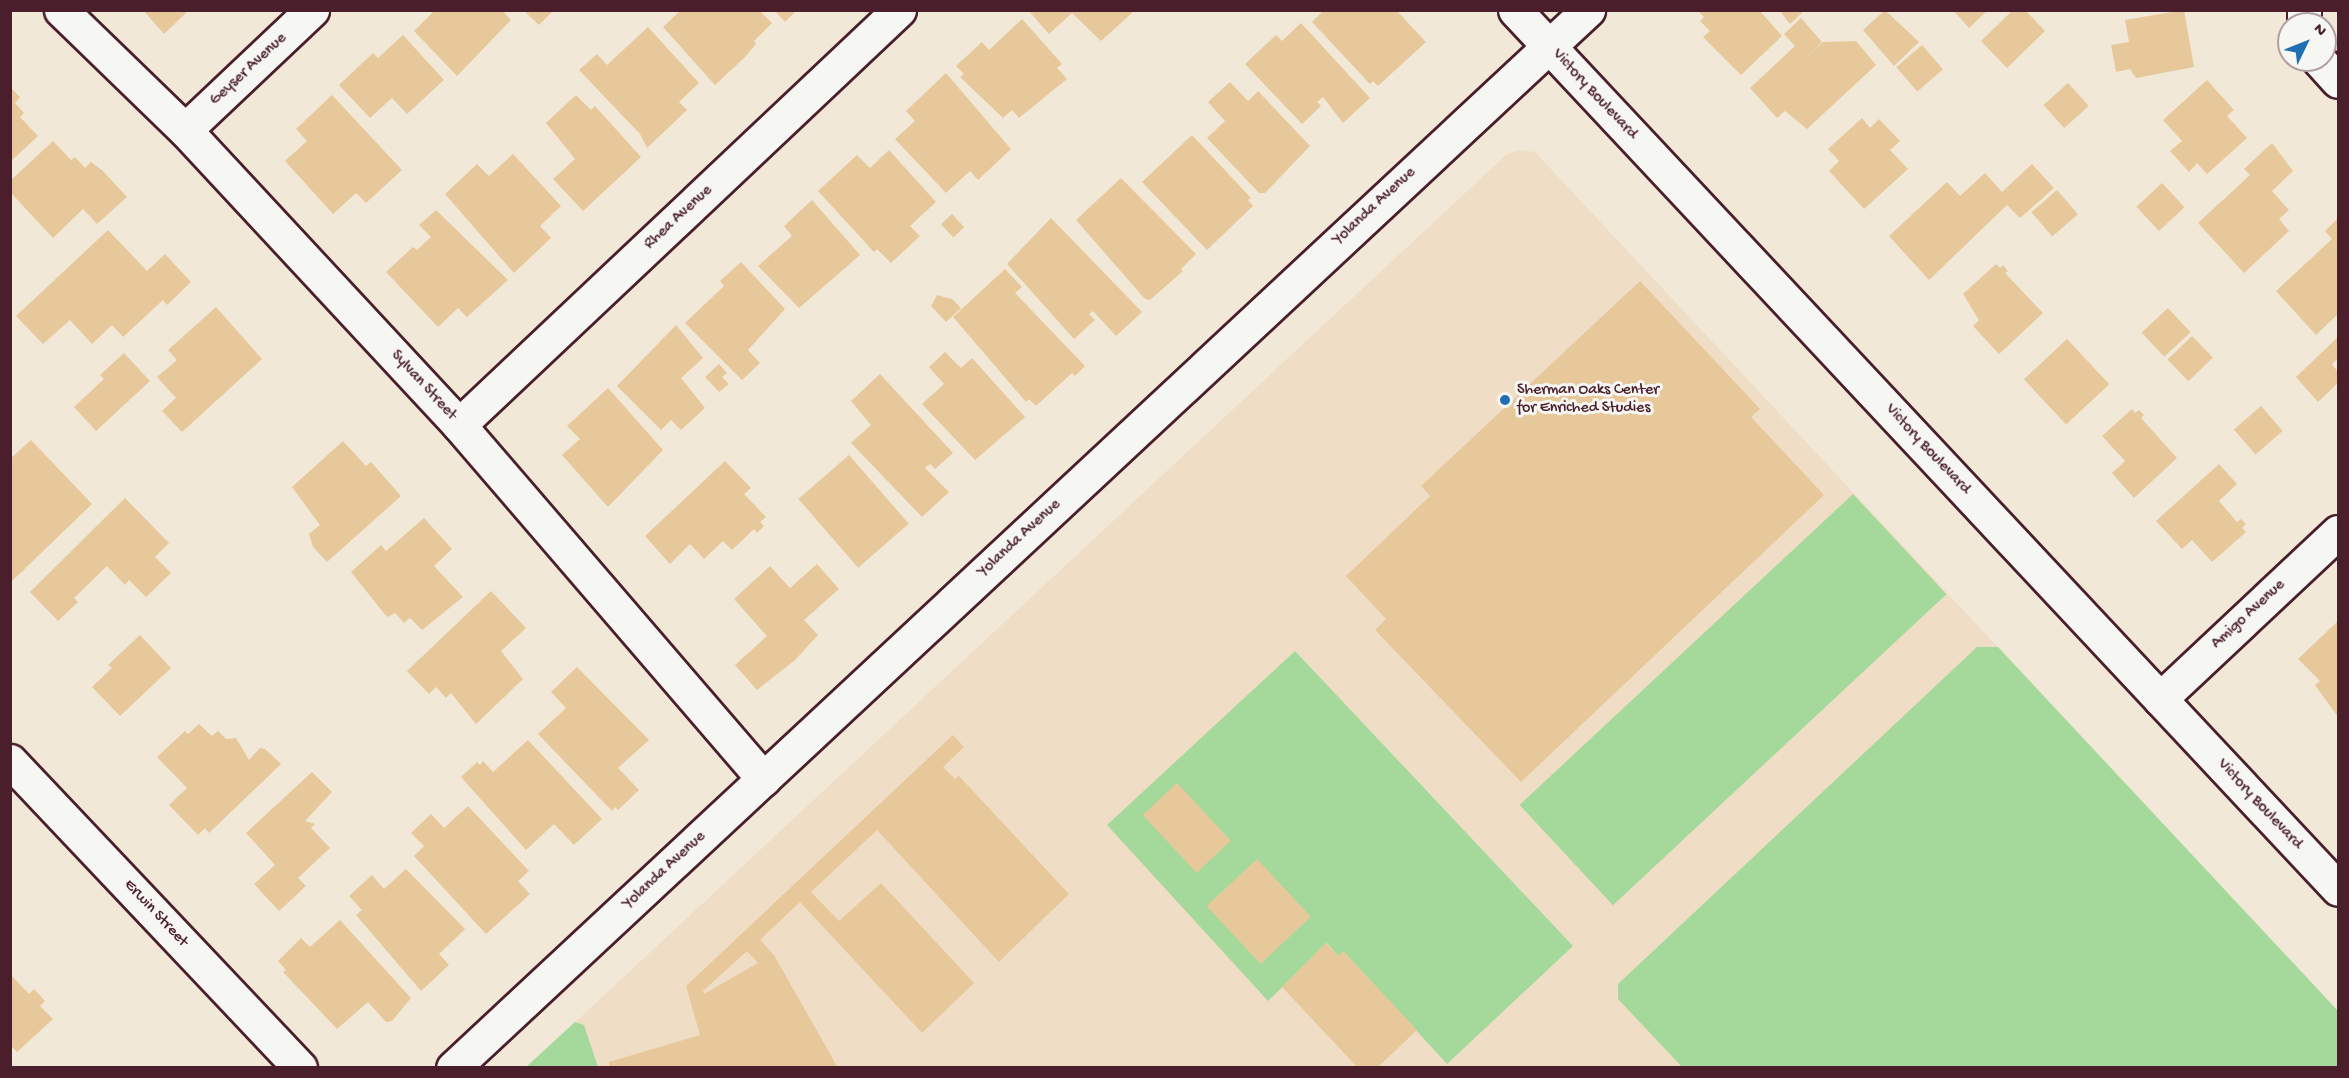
<!DOCTYPE html>
<html>
<head>
<meta charset="utf-8">
<style>
	body { margin:0 }
	#map { position:relative; width:2349px; height:1078px; overflow:hidden; background:#f2e8d8; font-family:"Gochi Hand",sans-serif }
	div>[style] { position:absolute }
	[style*='--x'] { left:calc(var(--x)*1px); top:calc(var(--y)*1px); width:calc(var(--w)*1px); rotate:calc(var(--a)*1deg) }
	.built>* { inset:0; background:#efdec5 }
	.green>* { inset:0; background:#a5d99b; transform-origin:0 0 }
	.building>* { inset:0; background:#e7c89a; transform-origin:0 0 }
	.roads { filter:drop-shadow(2px 0 #4a1f2b) drop-shadow(-2px 0 #4a1f2b) drop-shadow(0 2px #4a1f2b) drop-shadow(0 -2px #4a1f2b) }
	.minor>* { height:33px; margin:-16.5px; padding:0 16.5px; transform-origin:16.5px; border-radius:16.5px; background:#f6f6f2 }
	.major>* { height:33px; margin:-16.5px; padding:0 16.5px; transform-origin:16.5px; border-radius:16.5px; background:#f6f6f2 }
	.dots>* { width:16px; height:16px; translate:-50% -50%; box-sizing:border-box; border:3px solid #f6f6f2; border-radius:50% }
	span { translate:-50% -50%; white-space:nowrap; text-align:center; line-height:1.15; -webkit-text-stroke:6px #f6f6f2; paint-order:stroke }
	.street-label { font-size:16px; color:#4a1f2b }
	.poi-label { font-size:16px; color:#4a1f2b }
	.left { translate:0 -50%; text-align:left }
	.frame { position:absolute; inset:0; border:12px solid #4a1f2b; pointer-events:none }
	.north { position:absolute; left:2277px; top:12px; width:60px; height:60px; box-sizing:border-box; background:#f6f6f2; border:2px solid #b1a0a2; border-radius:50%; rotate:47deg; font-size:16px; font-weight:700; line-height:24px; text-align:center; color:#4a1f2b }
	.north::after { content:''; display:block; margin:auto; width:21px; height:27px; background:#1f6fb2; clip-path:polygon(50% 0,100% 100%,50% 72%,0 100%) }
</style>
</head>
<body>
<div id="map">
	<div class="built">
		<i style="clip-path:polygon(1521px 150px,1535px 152px,2338px 1011px,2338px 1068px,526px 1068px,1507px 154px)"></i>
	</div>
	<div class="green">
		<i style="left:1853px;top:494px;width:137px;height:456px;rotate:47deg"></i>
		<i style="clip-path:polygon(1977px 647px,1998px 647px,2338px 1011px,2338px 1067px,1682px 1067px,1618px 999px,1618px 984px)"></i>
		<i style="clip-path:polygon(1295px 651px,1573px 946px,1447px 1064px,1344px 952px,1338px 956px,1327px 943px,1268px 1001px,1107px 825px)"></i>
		<i style="clip-path:polygon(575px 1022px,584px 1025px,598px 1067px,526px 1067px)"></i>
	</div>
	<div class="building">
		<i style="clip-path:polygon(143px 10px,189px 10px,164px 34px)"></i>
		<i style="clip-path:polygon(435px 10px,502px 10px,511px 20px,457px 76px,414px 31px)"></i>
		<i style="clip-path:polygon(523px 10px,554px 10px,539px 25px)"></i>
		<i style="clip-path:polygon(681px 10px,759px 10px,772px 23px,754px 41px,756px 44px,744px 58px,715px 85px,663px 27px)"></i>
		<i style="clip-path:polygon(774px 10px,797px 10px,785px 22px)"></i>
		<i style="clip-path:polygon(1028px 10px,1132px 10px,1133px 12px,1101px 41px,1072px 13px,1049px 34px)"></i>
		<i style="clip-path:polygon(1324px 10px,1396px 10px,1426px 42px,1378px 86px,1373px 81px,1370px 84px,1312px 22px)"></i>
		<i style="clip-path:polygon(1697px 10px,1759px 10px,1782px 36px,1741px 75px,1703px 37px,1710px 31px,1700px 21px,1704px 17px)"></i>
		<i style="clip-path:polygon(1779px 10px,1805px 10px,1790px 24px)"></i>
		<i style="clip-path:polygon(1885px 10px,1919px 42px,1894px 66px,1863px 30px)"></i>
		<i style="clip-path:polygon(1953px 10px,1988px 10px,1969px 28px)"></i>
		<i style="clip-path:polygon(2013px 10px,2025px 10px,2045px 31px,2007px 68px,1981px 41px)"></i>
		<i style="clip-path:polygon(2184px 10px,2194px 67px,2136px 78px,2130px 69px,2116px 72px,2111px 45px,2129px 42px,2125px 20px)"></i>
		<i style="clip-path:polygon(1801px 18px,1822px 42px,1805px 59px,1823px 42px,1856px 41px,1876px 65px,1807px 129px,1785px 111px,1777px 118px,1750px 88px,1795px 46px,1784px 34px)"></i>
		<i style="clip-path:polygon(1022px 19px,1062px 64px,1057px 68px,1067px 79px,1019px 118px,1012px 110px,1003px 118px,960px 77px,964px 74px,956px 66px,982px 42px,989px 50px)"></i>
		<i style="clip-path:polygon(1301px 23px,1370px 98px,1343px 123px,1323px 97px,1317px 102px,1321px 106px,1302px 124px,1245px 64px,1276px 35px,1282px 41px)"></i>
		<i style="clip-path:polygon(648px 27px,699px 83px,679px 102px,687px 110px,647px 148px,640px 134px,579px 70px,597px 54px,607px 65px)"></i>
		<i style="clip-path:polygon(403px 35px,444px 80px,407px 114px,392px 98px,370px 118px,339px 85px,373px 53px,378px 58px)"></i>
		<i style="left:1922px;top:45px;width:32px;height:34px;rotate:49deg"></i>
		<i style="clip-path:polygon(946px 73px,1011px 149px,978px 180px,970px 171px,946px 193px,895px 139px,915px 121px,906px 111px)"></i>
		<i style="clip-path:polygon(2207px 80px,2234px 110px,2227px 116px,2247px 138px,2207px 174px,2197px 163px,2189px 172px,2170px 151px,2182px 141px,2163px 120px)"></i>
		<i style="clip-path:polygon(1230px 82px,1248px 101px,1258px 91px,1310px 146px,1265px 193px,1259px 193px,1207px 138px,1225px 121px,1208px 102px)"></i>
		<i style="left:2068px;top:83px;width:31px;height:33px;rotate:48deg"></i>
		<i style="clip-path:polygon(10px 87px,20px 97px,15px 103px,24px 113px,20px 117px,38px 136px,10px 162px)"></i>
		<i style="clip-path:polygon(332px 95px,402px 170px,366px 203px,356px 193px,333px 214px,285px 161px,307px 141px,296px 129px)"></i>
		<i style="clip-path:polygon(576px 95px,591px 110px,595px 106px,641px 157px,583px 211px,553px 179px,575px 159px,546px 123px)"></i>
		<i style="clip-path:polygon(1862px 118px,1870px 128px,1879px 119px,1900px 141px,1890px 150px,1908px 169px,1864px 209px,1829px 171px,1839px 161px,1828px 149px)"></i>
		<i style="clip-path:polygon(1192px 135px,1251px 198px,1248px 200px,1253px 206px,1207px 250px,1142px 182px)"></i>
		<i style="clip-path:polygon(53px 141px,71px 160px,75px 157px,85px 168px,91px 162px,103px 171px,127px 197px,97px 224px,83px 209px,53px 238px,10px 192px,10px 181px)"></i>
		<i style="clip-path:polygon(2272px 143px,2293px 171px,2272px 191px,2289px 210px,2279px 219px,2289px 231px,2244px 273px,2198px 223px,2250px 175px,2244px 169px)"></i>
		<i style="clip-path:polygon(889px 150px,936px 202px,910px 226px,920px 236px,891px 263px,877px 249px,874px 252px,818px 191px,857px 155px,870px 168px)"></i>
		<i style="clip-path:polygon(513px 154px,561px 206px,540px 226px,551px 238px,514px 273px,445px 194px,477px 164px,489px 176px)"></i>
		<i style="clip-path:polygon(2032px 164px,2054px 188px,2020px 218px,2007px 205px,1929px 280px,1889px 236px,1947px 182px,1960px 196px,1985px 173px,2002px 192px)"></i>
		<i style="clip-path:polygon(1121px 178px,1196px 254px,1181px 269px,1183px 271px,1150px 300px,1145px 299px,1076px 220px)"></i>
		<i style="left:2162px;top:183px;width:33px;height:35px;rotate:47deg"></i>
		<i style="left:2057px;top:190px;width:32px;height:34px;rotate:49deg"></i>
		<i style="clip-path:polygon(812px 200px,860px 255px,799px 308px,758px 266px,792px 236px,784px 226px)"></i>
		<i style="clip-path:polygon(436px 210px,508px 280px,467px 317px,458px 308px,438px 327px,386px 272px,413px 247px,417px 250px,431px 237px,419px 225px)"></i>
		<i style="left:952px;top:214px;width:18px;height:15px;rotate:47deg"></i>
		<i style="clip-path:polygon(1051px 218px,1142px 312px,1116px 336px,1093px 311px,1089px 314px,1095px 320px,1074px 339px,1007px 264px)"></i>
		<i style="clip-path:polygon(2338px 218px,2338px 314px,2316px 335px,2276px 291px,2332px 239px,2325px 231px)"></i>
		<i style="clip-path:polygon(108px 230px,147px 271px,165px 254px,191px 282px,167px 305px,163px 300px,123px 337px,112px 325px,92px 344px,70px 320px,43px 344px,16px 316px)"></i>
		<i style="clip-path:polygon(741px 262px,785px 309px,748px 350px,760px 363px,742px 380px,685px 323px,724px 286px,720px 281px)"></i>
		<i style="clip-path:polygon(1996px 264px,2000px 268px,2003px 265px,2008px 271px,2005px 273px,2043px 313px,1999px 354px,1973px 326px,1979px 320px,1963px 294px)"></i>
		<i style="clip-path:polygon(1005px 269px,1022px 287px,1015px 293px,1085px 366px,1075px 376px,1072px 373px,1036px 406px,1029px 399px,1026px 402px,953px 317px)"></i>
		<i style="clip-path:polygon(1640px 281px,1760px 409px,1751px 417px,1824px 495px,1521px 782px,1375px 630px,1386px 619px,1346px 576px,1430px 496px,1421px 486px)"></i>
		<i style="clip-path:polygon(937px 295px,952px 299px,961px 308px,946px 322px,931px 306px)"></i>
		<i style="clip-path:polygon(216px 307px,262px 359px,182px 432px,162px 411px,176px 398px,157px 377px,177px 360px,168px 350px)"></i>
		<i style="left:2168px;top:308px;width:33px;height:36px;rotate:47deg"></i>
		<i style="clip-path:polygon(676px 325px,703px 358px,681px 378px,705px 408px,681px 430px,671px 420px,661px 430px,617px 386px)"></i>
		<i style="left:2192px;top:336px;width:30px;height:34px;rotate:46deg"></i>
		<i style="clip-path:polygon(2338px 337px,2338px 359px,2332px 364px,2338px 372px,2338px 383px,2318px 402px,2296px 377px)"></i>
		<i style="left:2067px;top:339px;width:62px;height:59px;rotate:47deg"></i>
		<i style="clip-path:polygon(945px 352px,961px 368px,972px 358px,1025px 417px,975px 460px,922px 404px,944px 384px,929px 367px)"></i>
		<i style="clip-path:polygon(124px 353px,150px 381px,96px 431px,74px 407px,104px 379px,100px 375px)"></i>
		<i style="clip-path:polygon(719px 364px,727px 373px,722px 377px,729px 384px,719px 392px,705px 377px)"></i>
		<i style="clip-path:polygon(880px 374px,953px 453px,935px 469px,930px 464px,925px 468px,949px 492px,922px 517px,851px 443px,871px 425px,851px 401px)"></i>
		<i style="clip-path:polygon(608px 388px,663px 450px,608px 507px,562px 455px,580px 439px,567px 426px)"></i>
		<i style="left:2261px;top:406px;width:33px;height:36px;rotate:49deg"></i>
		<i style="clip-path:polygon(2132px 409px,2135px 413px,2139px 410px,2144px 415px,2141px 418px,2177px 458px,2134px 498px,2112px 473px,2125px 461px,2102px 436px)"></i>
		<i style="clip-path:polygon(31px 440px,92px 504px,10px 583px,10px 459px)"></i>
		<i style="clip-path:polygon(343px 441px,366px 466px,371px 462px,401px 496px,327px 562px,313px 547px,309px 534px,320px 525px,292px 487px)"></i>
		<i style="left:849px;top:455px;width:91px;height:67px;rotate:49deg"></i>
		<i style="clip-path:polygon(725px 461px,751px 488px,744px 494px,766px 517px,760px 522px,764px 526px,757px 533px,754px 529px,732px 550px,723px 541px,704px 559px,690px 544px,670px 564px,645px 536px)"></i>
		<i style="clip-path:polygon(2219px 464px,2237px 484px,2219px 501px,2237px 522px,2241px 519px,2246px 524px,2242px 528px,2246px 532px,2212px 562px,2192px 540px,2182px 549px,2156px 521px)"></i>
		<i style="clip-path:polygon(125px 498px,169px 543px,155px 557px,171px 573px,146px 597px,129px 580px,125px 585px,107px 566px,74px 598px,78px 602px,58px 621px,30px 592px)"></i>
		<i style="clip-path:polygon(424px 518px,452px 549px,434px 566px,463px 597px,422px 630px,410px 618px,404px 623px,395px 613px,387px 617px,351px 572px,381px 545px,386px 551px)"></i>
		<i style="clip-path:polygon(817px 564px,839px 589px,804px 620px,818px 635px,795px 660px,757px 690px,735px 665px,767px 636px,734px 599px,770px 566px,790px 588px)"></i>
		<i style="clip-path:polygon(491px 591px,526px 628px,501px 651px,523px 679px,476px 724px,451px 693px,446px 698px,436px 687px,429px 694px,407px 671px)"></i>
		<i style="clip-path:polygon(2338px 621px,2338px 717px,2315px 685px,2320px 681px,2298px 659px)"></i>
		<i style="clip-path:polygon(140px 635px,171px 668px,120px 716px,92px 687px,112px 668px,108px 665px)"></i>
		<i style="clip-path:polygon(577px 667px,649px 740px,618px 768px,639px 790px,618px 810px,615px 807px,612px 811px,538px 734px,566px 708px,551px 692px)"></i>
		<i style="clip-path:polygon(199px 724px,212px 736px,218px 731px,226px 739px,236px 738px,249px 760px,260px 748px,265px 749px,281px 764px,209px 833px,205px 828px,198px 835px,169px 805px,187px 788px,157px 757px,185px 731px,188px 734px)"></i>
		<i style="clip-path:polygon(evenodd,953px 735px,964px 747px,943px 767px,955px 779px,959px 776px,1069px 894px,1009px 952px,999px 962px,877px 830px,811px 892px,839px 921px,881px 883px,974px 983px,922px 1033px,800px 902px,760px 940px,774px 955px,838px 1068px,609px 1068px,609px 1062px,700px 1035px,686px 986px,953px 735px,747px 951px,758px 963px,704px 994px,703px 991px,747px 951px)"></i>
		<i style="clip-path:polygon(528px 740px,602px 819px,574px 845px,554px 824px,526px 850px,461px 777px,477px 762px,480px 765px,483px 761px,493px 772px)"></i>
		<i style="clip-path:polygon(312px 772px,332px 792px,305px 821px,315px 824px,311px 828px,330px 848px,298px 878px,306px 886px,279px 911px,254px 884px,275px 865px,246px 833px)"></i>
		<i style="left:1177px;top:783px;width:79px;height:47px;rotate:47deg"></i>
		<i style="clip-path:polygon(468px 806px,529px 871px,518px 881px,530px 894px,486px 934px,414px 856px,424px 846px,411px 833px,431px 814px,444px 828px)"></i>
		<i style="left:1257px;top:859px;width:79px;height:69px;rotate:47deg"></i>
		<i style="clip-path:polygon(406px 869px,465px 929px,439px 954px,449px 965px,421px 991px,356px 915px,362px 910px,349px 896px,372px 875px,384px 889px)"></i>
		<i style="clip-path:polygon(340px 920px,411px 998px,392px 1021px,386px 1022px,368px 1002px,337px 1029px,283px 972px,286px 970px,278px 961px,301px 938px,310px 947px)"></i>
		<i style="clip-path:polygon(1326px 943px,1338px 956px,1343px 951px,1417px 1030px,1377px 1068px,1358px 1068px,1282px 987px)"></i>
		<i style="clip-path:polygon(10px 974px,29px 994px,34px 989px,45px 1001px,40px 1006px,53px 1019px,17px 1052px,10px 1045px)"></i>
	</div>
	<div class="roads">
		<div class="minor">
			<i style="--x:61;--y:10;--w:173;--a:44.1"></i>
			<i style="--x:185;--y:130;--w:403;--a:47.1"></i>
			<i style="--x:459;--y:425;--w:467;--a:49.3"></i>
			<i style="--x:2304;--y:10;--w:14;--a:90"></i>
			<i style="--x:2319;--y:60;--w:28;--a:48"></i>
			<i style="--x:185;--y:130;--w:175;--a:-43.4"></i>
			<i style="--x:459;--y:425;--w:605;--a:-43.33"></i>
			<i style="--x:2160;--y:699;--w:244;--a:-43.2"></i>
			<i style="--x:10;--y:761;--w:422;--a:46.6"></i>
			<i style="--x:453;--y:1068;--w:1552;--a:-42.99"></i>
		</div>
		<div class="major">
			<i style="--x:1515;--y:10;--w:1204;--a:46.88"></i>
		</div>
	</div>
	<div class="dots">
		<i style="left:1505px;top:400px;background:#1f6fb2"></i>
	</div>
	<div class="street-label">
		<span style="left:249px;top:70px;rotate:-43deg">Geyser Avenue</span>
		<span style="left:1594px;top:95px;rotate:47deg">Victory Boulevard</span>
		<span style="left:1375px;top:207px;rotate:-43deg">Yolanda Avenue</span>
		<span style="left:679px;top:218px;rotate:-43deg">Rhea Avenue</span>
		<span style="left:423px;top:386px;rotate:47deg">Sylvan Street</span>
		<span style="left:1927px;top:450px;rotate:47deg">Victory Boulevard</span>
		<span style="left:1020px;top:539px;rotate:-43deg">Yolanda Avenue</span>
		<span style="left:2249px;top:615px;rotate:-43deg">Amigo Avenue</span>
		<span style="left:2259px;top:805px;rotate:47deg">Victory Boulevard</span>
		<span style="left:665px;top:871px;rotate:-43deg">Yolanda Avenue</span>
		<span style="left:155px;top:914px;rotate:47deg">Erwin Street</span>
	</div>
	<div class="poi-label">
		<span class="left" style="left:1517px;top:400px">Sherman Oaks Center<br>for Enriched Studies</span>
	</div>
	<div class="frame"></div>
	<div class="north">N</div>
</div>
</body>
</html>
